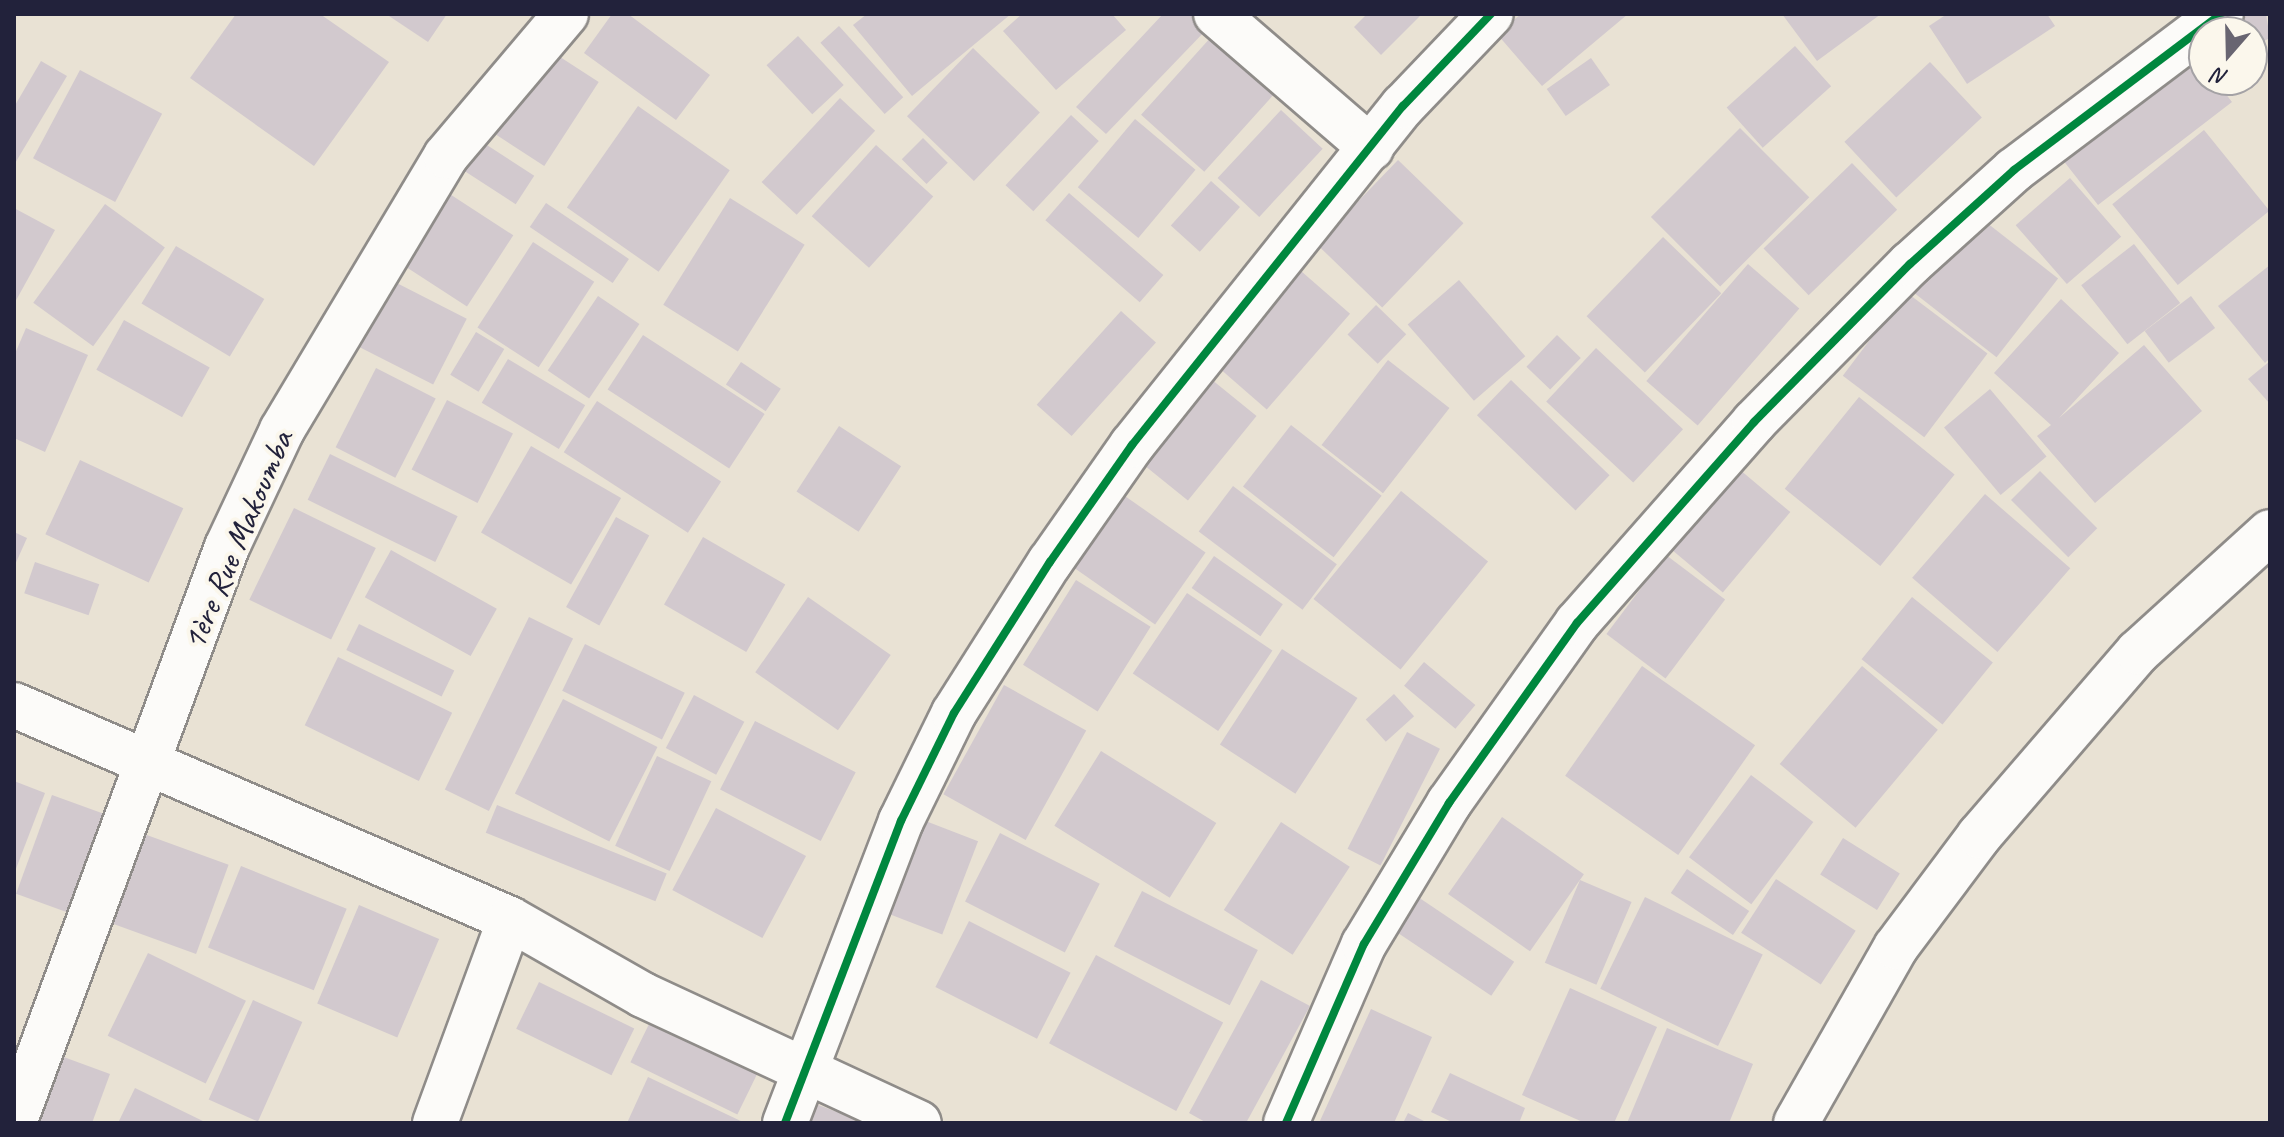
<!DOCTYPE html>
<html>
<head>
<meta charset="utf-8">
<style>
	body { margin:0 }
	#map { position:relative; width:2284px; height:1137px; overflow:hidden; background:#e9e2d4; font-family:Caveat,sans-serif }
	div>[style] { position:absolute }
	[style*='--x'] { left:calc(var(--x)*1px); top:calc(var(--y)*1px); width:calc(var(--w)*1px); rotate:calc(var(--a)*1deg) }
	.building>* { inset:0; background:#d2c9ce; transform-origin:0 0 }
	.roads { filter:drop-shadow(2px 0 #8f8c89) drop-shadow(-2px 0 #8f8c89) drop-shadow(0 2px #8f8c89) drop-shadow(0 -2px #8f8c89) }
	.minor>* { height:44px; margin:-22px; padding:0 22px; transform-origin:22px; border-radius:22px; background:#fcfbf9 }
	.cycleway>* { height:8px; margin:-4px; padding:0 4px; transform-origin:4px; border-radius:4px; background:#00873e }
	span { translate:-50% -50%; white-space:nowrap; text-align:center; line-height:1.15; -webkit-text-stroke:8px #fbf7ec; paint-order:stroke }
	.street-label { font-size:34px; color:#22223b }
	.frame { position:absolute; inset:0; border:16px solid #22223b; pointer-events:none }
	.north { position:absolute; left:2188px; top:16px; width:80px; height:80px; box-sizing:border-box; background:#fbf7ec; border:2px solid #a4a2a5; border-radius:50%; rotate:200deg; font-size:22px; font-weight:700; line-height:32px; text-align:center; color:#22223b }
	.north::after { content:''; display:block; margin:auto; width:28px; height:36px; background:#686571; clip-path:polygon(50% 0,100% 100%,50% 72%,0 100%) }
</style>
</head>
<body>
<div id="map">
	<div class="building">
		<i style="clip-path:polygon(236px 14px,320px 14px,389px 62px,314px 166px,190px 78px)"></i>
		<i style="clip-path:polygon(386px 14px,447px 14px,428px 42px)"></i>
		<i style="clip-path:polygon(612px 14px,628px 14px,710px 75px,676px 120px,584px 53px)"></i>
		<i style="clip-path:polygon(867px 14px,1011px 14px,912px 96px,853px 25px)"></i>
		<i style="clip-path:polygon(1022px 14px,1112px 14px,1126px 30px,1056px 90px,1003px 31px)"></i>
		<i style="clip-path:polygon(1163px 14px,1194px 14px,1208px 28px,1106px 134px,1076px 107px)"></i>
		<i style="clip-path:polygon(1367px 14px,1422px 14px,1381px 55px,1354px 27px)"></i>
		<i style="clip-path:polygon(1521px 14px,1628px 14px,1542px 86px,1497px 34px)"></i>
		<i style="clip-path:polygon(1782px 14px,1881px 14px,1817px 61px)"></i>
		<i style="clip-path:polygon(1947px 14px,2047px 14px,2055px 26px,1967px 84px,1929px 26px)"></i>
		<i style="clip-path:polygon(2230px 14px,2266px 14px,2270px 38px,2252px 47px,2252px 32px,2239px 32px)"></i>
		<i style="left:839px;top:26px;width:96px;height:25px;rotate:48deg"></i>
		<i style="left:798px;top:36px;width:67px;height:43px;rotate:47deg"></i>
		<i style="left:1212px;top:36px;width:85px;height:106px;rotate:42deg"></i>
		<i style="left:540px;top:44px;width:70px;height:100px;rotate:33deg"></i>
		<i style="left:1795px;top:46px;width:54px;height:92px;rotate:48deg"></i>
		<i style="left:973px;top:48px;width:93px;height:95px;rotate:44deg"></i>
		<i style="clip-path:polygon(2192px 51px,2204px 80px,2215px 80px,2232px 102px,2098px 205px,2059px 155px)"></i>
		<i style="left:1591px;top:58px;width:33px;height:54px;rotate:55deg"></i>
		<i style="clip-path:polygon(41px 61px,67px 76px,14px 165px,14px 107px)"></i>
		<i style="left:1930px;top:62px;width:76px;height:117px;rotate:47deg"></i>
		<i style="left:80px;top:70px;width:93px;height:100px;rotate:28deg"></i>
		<i style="left:840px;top:98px;width:48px;height:115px;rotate:43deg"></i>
		<i style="left:638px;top:106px;width:112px;height:124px;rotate:35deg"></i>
		<i style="left:1281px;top:110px;width:57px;height:93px;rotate:43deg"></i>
		<i style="left:1071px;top:115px;width:38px;height:96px;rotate:43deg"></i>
		<i style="left:1135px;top:119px;width:79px;height:89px;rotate:40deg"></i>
		<i style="left:1740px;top:128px;width:98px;height:126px;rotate:45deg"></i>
		<i style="left:2204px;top:130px;width:104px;height:118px;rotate:51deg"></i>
		<i style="left:473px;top:136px;width:73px;height:34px;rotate:33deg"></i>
		<i style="left:923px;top:138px;width:35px;height:30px;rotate:45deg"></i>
		<i style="left:876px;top:145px;width:77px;height:96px;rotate:42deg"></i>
		<i style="left:1398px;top:160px;width:91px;height:117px;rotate:44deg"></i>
		<i style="left:1852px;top:163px;width:65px;height:123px;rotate:46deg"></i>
		<i style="left:2070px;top:178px;width:78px;height:72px;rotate:49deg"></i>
		<i style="left:1211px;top:181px;width:39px;height:60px;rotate:42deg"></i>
		<i style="left:442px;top:189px;width:85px;height:85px;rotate:33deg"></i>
		<i style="left:1069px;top:193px;width:125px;height:36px;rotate:41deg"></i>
		<i style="left:730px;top:198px;width:88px;height:126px;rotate:32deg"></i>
		<i style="left:546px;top:203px;width:100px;height:29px;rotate:34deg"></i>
		<i style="left:105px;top:204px;width:74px;height:122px;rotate:36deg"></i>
		<i style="clip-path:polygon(14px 208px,55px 230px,14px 304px)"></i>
		<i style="left:1973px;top:212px;width:108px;height:100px;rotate:38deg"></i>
		<i style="left:1663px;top:237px;width:81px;height:110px;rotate:44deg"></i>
		<i style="left:533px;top:242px;width:73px;height:102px;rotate:33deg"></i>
		<i style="left:2134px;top:244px;width:75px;height:67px;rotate:52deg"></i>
		<i style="left:176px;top:246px;width:103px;height:67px;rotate:31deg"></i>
		<i style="left:1748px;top:264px;width:68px;height:155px;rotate:41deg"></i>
		<i style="clip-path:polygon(2270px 265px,2270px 358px,2265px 363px,2218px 306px)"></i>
		<i style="left:1301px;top:271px;width:65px;height:127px;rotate:41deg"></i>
		<i style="left:383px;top:276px;width:94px;height:74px;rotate:27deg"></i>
		<i style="left:1459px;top:280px;width:101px;height:68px;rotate:49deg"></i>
		<i style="left:1906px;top:292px;width:102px;height:105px;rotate:37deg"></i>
		<i style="left:598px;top:296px;width:50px;height:90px;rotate:34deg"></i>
		<i style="left:2191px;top:296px;width:40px;height:58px;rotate:53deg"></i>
		<i style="clip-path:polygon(2061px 299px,2119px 353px,2059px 418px,2144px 345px,2202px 411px,2095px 503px,2037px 436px,2051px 425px,1994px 373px)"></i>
		<i style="left:1376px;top:305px;width:42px;height:41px;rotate:44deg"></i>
		<i style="left:1121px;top:311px;width:47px;height:126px;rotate:42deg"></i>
		<i style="left:124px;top:320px;width:98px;height:57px;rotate:29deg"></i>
		<i style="clip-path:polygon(26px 328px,88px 355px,45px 452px,14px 438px,14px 356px)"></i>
		<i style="left:476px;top:332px;width:33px;height:50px;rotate:31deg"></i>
		<i style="left:643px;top:335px;width:145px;height:65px;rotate:33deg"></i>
		<i style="left:1557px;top:335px;width:33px;height:44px;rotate:44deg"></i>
		<i style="left:1596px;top:348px;width:119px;height:73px;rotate:43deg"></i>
		<i style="left:508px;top:359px;width:90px;height:51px;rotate:31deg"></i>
		<i style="left:1388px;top:360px;width:78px;height:108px;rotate:38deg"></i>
		<i style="clip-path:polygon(2270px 361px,2270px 404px,2248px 379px)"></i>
		<i style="left:741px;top:362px;width:48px;height:27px;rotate:34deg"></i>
		<i style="left:376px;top:368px;width:67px;height:89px;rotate:27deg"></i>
		<i style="left:1206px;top:375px;width:65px;height:109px;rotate:39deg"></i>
		<i style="left:1511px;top:380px;width:137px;height:49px;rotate:44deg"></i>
		<i style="left:1990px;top:389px;width:88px;height:60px;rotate:50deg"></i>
		<i style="left:1859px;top:397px;width:123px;height:118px;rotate:39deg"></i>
		<i style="left:447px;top:400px;width:74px;height:78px;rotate:27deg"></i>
		<i style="left:597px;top:401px;width:148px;height:61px;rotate:33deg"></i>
		<i style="left:1291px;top:425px;width:115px;height:78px;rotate:38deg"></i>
		<i style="left:839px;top:426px;width:74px;height:78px;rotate:33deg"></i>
		<i style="left:531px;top:446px;width:104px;height:100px;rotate:30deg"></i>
		<i style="left:330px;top:454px;width:142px;height:51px;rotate:26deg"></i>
		<i style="left:80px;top:460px;width:114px;height:82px;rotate:25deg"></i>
		<i style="left:1739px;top:469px;width:67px;height:105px;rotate:40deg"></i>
		<i style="left:2040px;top:471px;width:81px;height:41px;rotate:45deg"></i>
		<i style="left:1233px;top:486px;width:130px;height:57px;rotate:37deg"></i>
		<i style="left:1401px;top:491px;width:112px;height:139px;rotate:39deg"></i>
		<i style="left:1122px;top:494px;width:102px;height:88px;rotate:35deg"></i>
		<i style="left:1985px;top:494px;width:113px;height:111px;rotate:41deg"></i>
		<i style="left:294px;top:508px;width:91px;height:102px;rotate:26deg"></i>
		<i style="left:616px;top:517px;width:38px;height:103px;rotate:29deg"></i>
		<i style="clip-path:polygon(14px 532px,27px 538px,14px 567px)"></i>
		<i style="left:703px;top:537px;width:95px;height:78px;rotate:30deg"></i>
		<i style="left:391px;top:550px;width:121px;height:54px;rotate:29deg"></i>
		<i style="left:1666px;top:555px;width:74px;height:99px;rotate:37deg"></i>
		<i style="left:1214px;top:556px;width:84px;height:39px;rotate:35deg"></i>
		<i style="left:35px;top:562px;width:68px;height:33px;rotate:19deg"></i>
		<i style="left:1076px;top:580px;width:88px;height:100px;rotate:32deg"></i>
		<i style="left:1187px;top:593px;width:103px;height:97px;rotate:34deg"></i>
		<i style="left:808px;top:597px;width:101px;height:92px;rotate:35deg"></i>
		<i style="left:1912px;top:597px;width:104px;height:80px;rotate:39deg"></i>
		<i style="left:529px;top:617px;width:49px;height:192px;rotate:26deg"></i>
		<i style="left:359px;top:624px;width:106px;height:29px;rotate:26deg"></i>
		<i style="left:585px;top:644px;width:111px;height:52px;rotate:26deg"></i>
		<i style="left:1282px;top:649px;width:90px;height:114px;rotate:33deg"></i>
		<i style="left:338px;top:657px;width:127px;height:76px;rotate:26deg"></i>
		<i style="left:1424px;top:662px;width:67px;height:31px;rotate:40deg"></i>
		<i style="left:1642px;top:666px;width:138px;height:134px;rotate:35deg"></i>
		<i style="left:1862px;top:666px;width:99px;height:128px;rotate:40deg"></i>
		<i style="left:1004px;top:685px;width:94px;height:125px;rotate:29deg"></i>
		<i style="left:1394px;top:694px;width:30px;height:38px;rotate:48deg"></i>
		<i style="left:694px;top:695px;width:57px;height:60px;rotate:28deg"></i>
		<i style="left:563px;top:699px;width:106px;height:106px;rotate:27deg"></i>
		<i style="left:755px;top:721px;width:113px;height:77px;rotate:27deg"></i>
		<i style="left:1407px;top:732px;width:37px;height:131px;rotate:27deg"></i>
		<i style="left:1101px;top:751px;width:136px;height:88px;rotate:32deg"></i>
		<i style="left:657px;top:756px;width:60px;height:99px;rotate:25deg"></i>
		<i style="left:1751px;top:775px;width:78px;height:103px;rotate:37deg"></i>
		<i style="clip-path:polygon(14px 781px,45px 793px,14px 874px)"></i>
		<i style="left:52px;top:795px;width:66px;height:105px;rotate:20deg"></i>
		<i style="left:497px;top:805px;width:183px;height:30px;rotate:22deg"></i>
		<i style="left:716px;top:808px;width:102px;height:93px;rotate:28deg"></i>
		<i style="left:1502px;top:817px;width:100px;height:94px;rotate:35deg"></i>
		<i style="left:923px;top:820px;width:59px;height:100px;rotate:21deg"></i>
		<i style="left:1281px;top:822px;width:82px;height:105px;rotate:33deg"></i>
		<i style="left:1000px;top:833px;width:112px;height:77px;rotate:27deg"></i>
		<i style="left:144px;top:834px;width:90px;height:95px;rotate:20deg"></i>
		<i style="left:1843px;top:838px;width:67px;height:43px;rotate:32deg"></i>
		<i style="left:241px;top:866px;width:114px;height:88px;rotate:22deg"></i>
		<i style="left:1687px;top:869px;width:75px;height:29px;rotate:34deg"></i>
		<i style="left:1776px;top:879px;width:95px;height:64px;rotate:33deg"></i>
		<i style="left:1580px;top:880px;width:56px;height:90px;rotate:23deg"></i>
		<i style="left:1142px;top:891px;width:130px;height:62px;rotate:27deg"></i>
		<i style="left:1418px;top:897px;width:116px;height:41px;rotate:34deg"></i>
		<i style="left:1645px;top:897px;width:131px;height:102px;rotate:26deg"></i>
		<i style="left:359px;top:905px;width:87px;height:107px;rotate:23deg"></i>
		<i style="left:969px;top:921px;width:114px;height:74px;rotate:27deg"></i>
		<i style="left:148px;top:953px;width:109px;height:92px;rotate:26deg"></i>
		<i style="left:1096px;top:955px;width:144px;height:100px;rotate:28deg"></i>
		<i style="clip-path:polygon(1261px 980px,1310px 1006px,1246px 1123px,1207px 1123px,1189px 1113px)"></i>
		<i style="left:539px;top:982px;width:106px;height:52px;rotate:26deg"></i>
		<i style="clip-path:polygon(1570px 988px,1657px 1027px,1614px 1123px,1585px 1123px,1522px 1095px)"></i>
		<i style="left:253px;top:1000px;width:54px;height:109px;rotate:24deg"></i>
		<i style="clip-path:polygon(1371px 1009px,1432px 1037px,1394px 1123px,1319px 1123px)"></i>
		<i style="left:651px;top:1020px;width:119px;height:47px;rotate:26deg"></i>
		<i style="clip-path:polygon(1667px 1028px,1753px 1064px,1729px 1123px,1627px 1123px)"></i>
		<i style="clip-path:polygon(50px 1052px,110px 1074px,92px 1123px,24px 1123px)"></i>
		<i style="clip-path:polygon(1450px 1073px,1525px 1108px,1519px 1123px,1454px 1123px,1431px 1112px)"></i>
		<i style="clip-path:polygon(648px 1077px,745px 1123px,627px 1123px)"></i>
		<i style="clip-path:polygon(135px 1088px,207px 1123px,118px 1123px)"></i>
		<i style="clip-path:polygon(808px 1101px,866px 1123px,800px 1123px)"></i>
		<i style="clip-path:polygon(1408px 1113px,1428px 1123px,1403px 1123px)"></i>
	</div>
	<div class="roads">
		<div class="minor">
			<i style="--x:1216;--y:14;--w:205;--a:40.8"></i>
			<i style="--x:14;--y:705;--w:540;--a:23.34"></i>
			<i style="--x:510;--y:919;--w:153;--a:29.7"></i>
			<i style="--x:643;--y:995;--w:304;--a:24.9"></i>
			<i style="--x:14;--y:1123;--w:614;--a:-69.71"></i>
			<i style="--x:227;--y:547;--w:129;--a:-64.8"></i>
			<i style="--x:282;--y:430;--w:319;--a:-59.1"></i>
			<i style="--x:446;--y:156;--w:186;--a:-49.8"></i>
			<i style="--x:435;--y:1123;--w:217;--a:-69.8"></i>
			<i style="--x:785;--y:1123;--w:324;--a:-69"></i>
			<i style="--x:901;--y:821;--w:120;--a:-63.9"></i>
			<i style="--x:954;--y:713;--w:179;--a:-57.6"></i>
			<i style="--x:1050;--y:562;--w:143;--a:-55"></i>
			<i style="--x:1132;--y:445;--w:434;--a:-51.4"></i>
			<i style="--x:1403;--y:106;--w:127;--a:-46.3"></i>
			<i style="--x:1286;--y:1123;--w:195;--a:-66.5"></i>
			<i style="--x:1364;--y:944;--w:165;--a:-58.9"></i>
			<i style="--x:1449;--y:803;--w:221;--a:-54.6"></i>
			<i style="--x:1577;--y:623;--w:268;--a:-48.6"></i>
			<i style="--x:1754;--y:422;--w:222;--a:-45.4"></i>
			<i style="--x:1910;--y:264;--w:140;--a:-42.1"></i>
			<i style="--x:2014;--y:170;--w:259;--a:-37"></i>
			<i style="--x:1796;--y:1123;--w:202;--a:-60.4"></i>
			<i style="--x:1896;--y:947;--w:139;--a:-53.2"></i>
			<i style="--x:1979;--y:836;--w:243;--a:-49.2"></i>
			<i style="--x:2138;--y:652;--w:178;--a:-42.3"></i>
		</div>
	</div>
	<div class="cycleway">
		<i style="--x:785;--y:1123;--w:324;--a:-69"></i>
		<i style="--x:901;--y:821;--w:120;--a:-63.9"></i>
		<i style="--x:954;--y:713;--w:179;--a:-57.6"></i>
		<i style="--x:1050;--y:562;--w:143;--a:-55"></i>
		<i style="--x:1132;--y:445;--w:434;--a:-51.4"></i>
		<i style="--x:1403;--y:106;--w:127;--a:-46.3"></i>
		<i style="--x:1286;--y:1123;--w:195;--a:-66.5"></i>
		<i style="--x:1364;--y:944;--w:165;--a:-58.9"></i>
		<i style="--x:1449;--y:803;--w:221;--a:-54.6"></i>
		<i style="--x:1577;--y:623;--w:268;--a:-48.6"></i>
		<i style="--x:1754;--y:422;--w:222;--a:-45.4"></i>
		<i style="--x:1910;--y:264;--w:140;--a:-42.1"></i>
		<i style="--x:2014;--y:170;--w:259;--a:-37"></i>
	</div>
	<div class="street-label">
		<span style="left:237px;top:540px;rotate:-67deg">1ère Rue Makoumba</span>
	</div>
	<div class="frame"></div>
	<div class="north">N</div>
</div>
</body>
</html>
